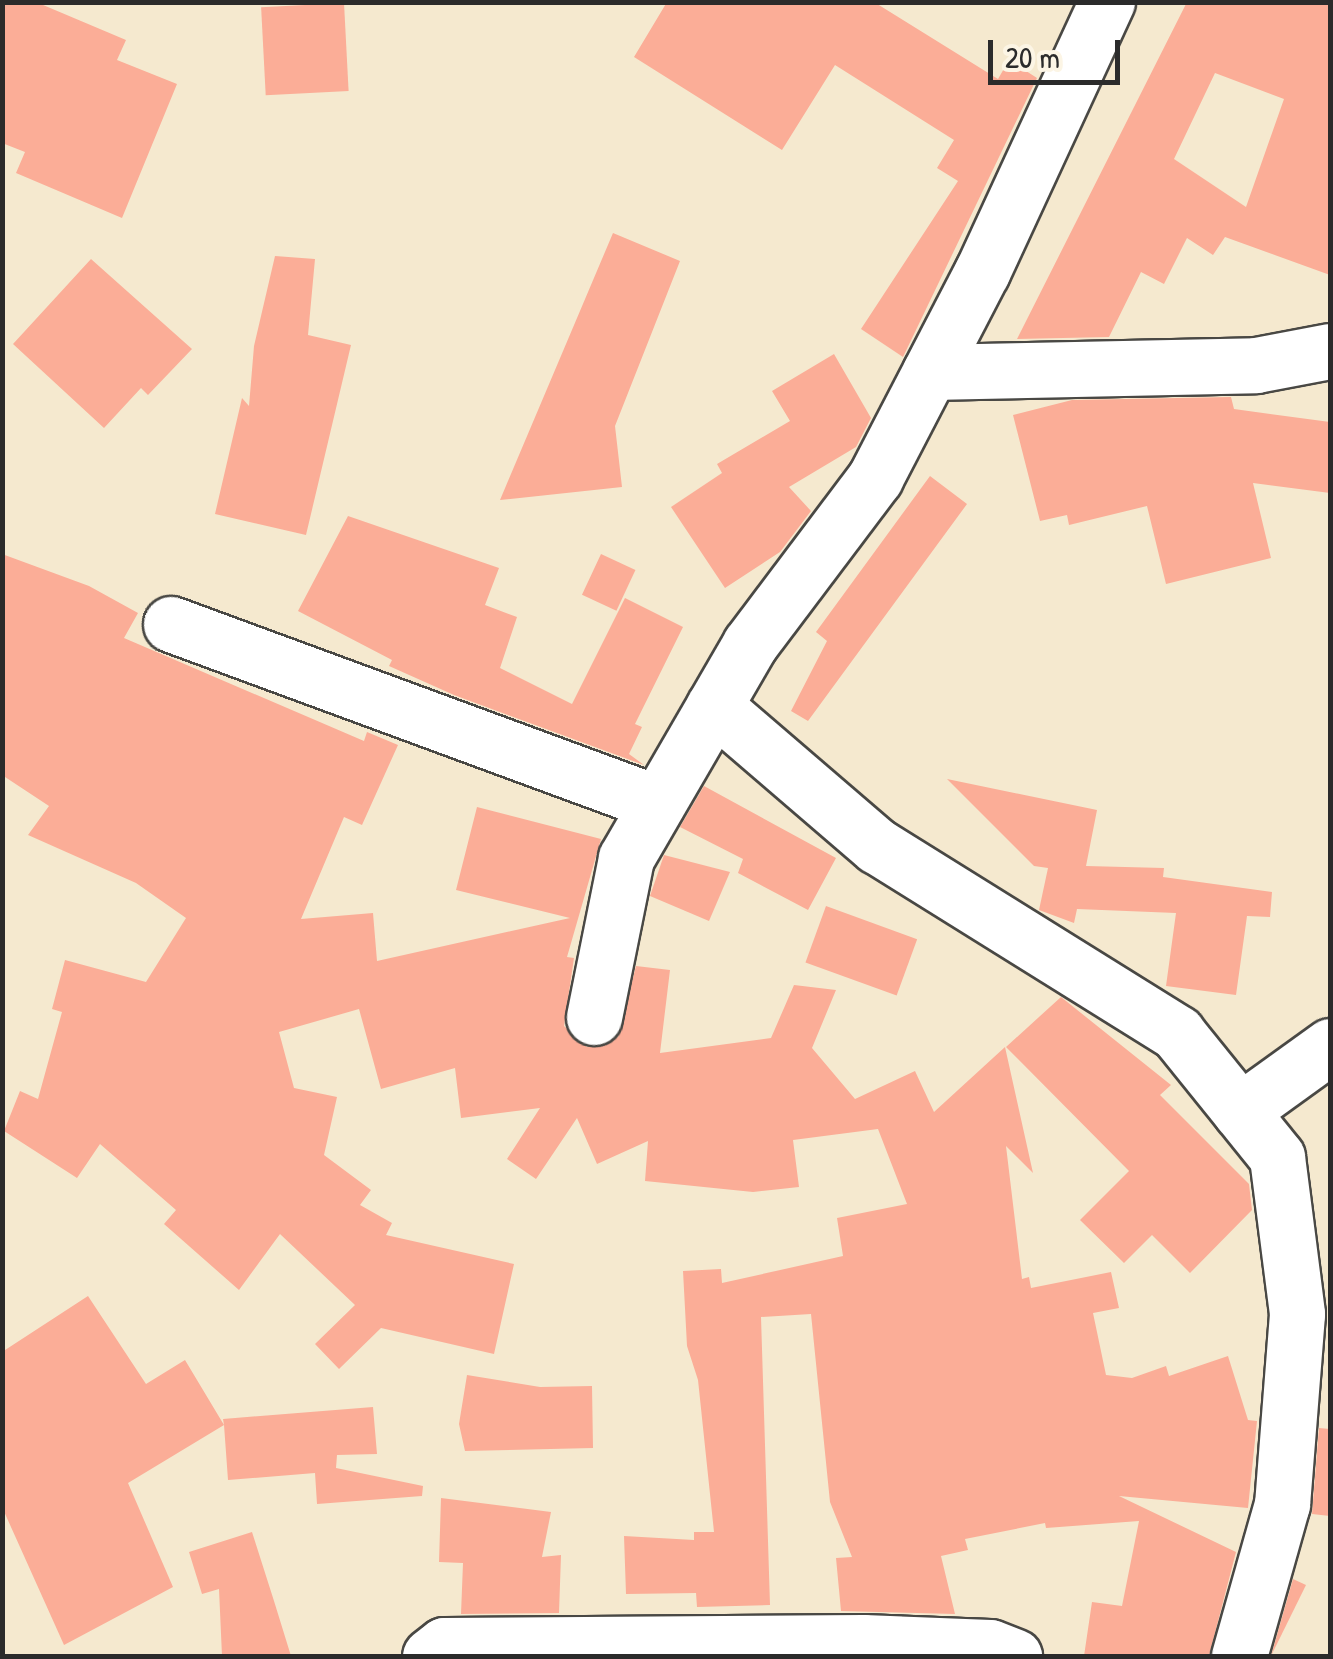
<!DOCTYPE html>
<html>
<head>
<meta charset="utf-8">
<style>
	body { margin:0 }
	#map { position:relative; width:1333px; height:1659px; overflow:hidden; background:#f5e9cf; font-family:"Patrick Hand",sans-serif }
	div>[style] { position:absolute }
	[style*='--x'] { left:calc(var(--x)*1px); top:calc(var(--y)*1px); width:calc(var(--w)*1px); rotate:calc(var(--a)*1deg) }
	.building>* { inset:0; background:#fbad97; transform-origin:0 0 }
	.roads { filter:drop-shadow(2px 0 #494844) drop-shadow(-2px 0 #494844) drop-shadow(0 2px #494844) drop-shadow(0 -2px #494844) }
	.minor>* { height:55px; margin:-27.5px; padding:0 27.5px; transform-origin:27.5px; border-radius:27.5px; background:#fff }
	span { translate:-50% -50%; white-space:nowrap; text-align:center; line-height:1.15; -webkit-text-stroke:10px #fcf5e5; paint-order:stroke }
	.frame { position:absolute; inset:0; border:5px solid #2b2b2b; pointer-events:none }
	.scale { position:absolute; left:988px; top:40px; width:132px; height:45px; box-sizing:border-box; border:5px solid #2b2b2b; border-top:0; padding-left:12px; font-size:30px; line-height:35px; white-space:nowrap; color:#2b2b2b; -webkit-text-stroke:8px #fcf5e5; paint-order:stroke }
</style>
</head>
<body>
<div id="map">
	<div class="building">
		<i style="clip-path:polygon(2px 2px,36px 2px,126px 40px,117px 60px,177px 84px,122px 218px,16px 173px,25px 152px,2px 143px)"></i>
		<i style="clip-path:polygon(667px 2px,874px 2px,998px 79px,1009px 60px,1037px 78px,903px 357px,861px 329px,958px 181px,937px 168px,954px 140px,835px 65px,782px 150px,634px 57px)"></i>
		<i style="clip-path:polygon(evenodd,1187px 2px,1330px 2px,1330px 275px,1225px 237px,1213px 255px,1187px 238px,1164px 284px,1141px 272px,1109px 337px,1017px 339px,1187px 2px,1215px 73px,1284px 99px,1246px 207px,1174px 159px,1215px 73px)"></i>
		<i style="left:344px;top:3px;width:88px;height:83px;rotate:87deg"></i>
		<i style="clip-path:polygon(613px 233px,680px 261px,615px 426px,622px 487px,500px 500px)"></i>
		<i style="clip-path:polygon(275px 256px,315px 259px,308px 335px,351px 345px,306px 535px,215px 514px,242px 398px,249px 406px,254px 346px)"></i>
		<i style="clip-path:polygon(91px 259px,192px 349px,148px 395px,141px 388px,104px 428px,13px 344px)"></i>
		<i style="clip-path:polygon(834px 354px,871px 418px,856px 447px,789px 487px,811px 511px,780px 552px,725px 588px,671px 507px,722px 473px,717px 464px,790px 421px,772px 391px)"></i>
		<i style="clip-path:polygon(1231px 397px,1234px 409px,1330px 422px,1330px 493px,1253px 483px,1271px 558px,1166px 584px,1147px 506px,1069px 525px,1067px 515px,1040px 521px,1013px 415px,1072px 400px)"></i>
		<i style="clip-path:polygon(930px 476px,967px 504px,808px 721px,791px 711px,827px 641px,816px 632px)"></i>
		<i style="clip-path:polygon(348px 516px,499px 568px,485px 605px,517px 617px,500px 668px,572px 704px,625px 598px,683px 627px,635px 724px,642px 727px,629px 754px,644px 765px,454px 695px,389px 666px,392px 660px,298px 611px)"></i>
		<i style="clip-path:polygon(2px 554px,89px 586px,138px 613px,124px 638px,364px 741px,367px 732px,398px 745px,362px 825px,344px 817px,301px 919px,373px 913px,377px 961px,570px 918px,456px 890px,477px 807px,601px 839px,567px 957px,574px 958px,564px 1026px,587px 1047px,618px 1037px,636px 966px,670px 970px,660px 1053px,771px 1038px,794px 985px,836px 990px,812px 1048px,855px 1099px,915px 1071px,934px 1112px,1005px 1047px,1033px 1173px,1006px 1146px,1022px 1279px,1029px 1277px,1031px 1288px,1111px 1272px,1119px 1308px,1093px 1313px,1106px 1375px,1132px 1378px,1166px 1366px,1169px 1376px,1228px 1356px,1248px 1420px,1257px 1421px,1248px 1508px,1119px 1496px,1236px 1552px,1209px 1656px,1084px 1656px,1092px 1602px,1122px 1606px,1139px 1521px,1046px 1528px,1045px 1523px,965px 1539px,968px 1550px,941px 1556px,955px 1614px,841px 1611px,836px 1558px,852px 1557px,830px 1502px,811px 1314px,761px 1317px,770px 1605px,697px 1607px,696px 1593px,626px 1594px,624px 1536px,694px 1540px,694px 1532px,714px 1532px,698px 1380px,687px 1346px,683px 1271px,721px 1269px,722px 1283px,843px 1256px,837px 1218px,907px 1204px,878px 1129px,793px 1140px,799px 1187px,753px 1192px,645px 1181px,648px 1141px,597px 1164px,577px 1118px,536px 1179px,507px 1159px,540px 1108px,461px 1118px,455px 1068px,381px 1089px,359px 1009px,279px 1032px,294px 1088px,337px 1097px,324px 1155px,371px 1190px,360px 1205px,392px 1223px,386px 1235px,514px 1264px,494px 1354px,381px 1328px,339px 1369px,315px 1344px,355px 1305px,280px 1234px,239px 1290px,164px 1224px,176px 1210px,100px 1144px,77px 1178px,4px 1131px,20px 1091px,38px 1099px,62px 1012px,52px 1009px,65px 960px,146px 982px,186px 918px,136px 883px,28px 835px,49px 806px,2px 775px)"></i>
		<i style="left:601px;top:554px;width:38px;height:45px;rotate:25deg"></i>
		<i style="clip-path:polygon(947px 779px,1097px 810px,1086px 866px,1164px 868px,1163px 877px,1272px 892px,1270px 917px,1247px 916px,1236px 995px,1166px 986px,1176px 913px,1077px 909px,1074px 923px,1039px 910px,1048px 868px,1034px 866px)"></i>
		<i style="clip-path:polygon(704px 786px,836px 858px,808px 910px,738px 873px,743px 859px,680px 827px)"></i>
		<i style="clip-path:polygon(664px 855px,730px 872px,709px 921px,650px 896px)"></i>
		<i style="left:826px;top:906px;width:97px;height:60px;rotate:20deg"></i>
		<i style="clip-path:polygon(1061px 997px,1171px 1085px,1160px 1095px,1249px 1184px,1252px 1210px,1190px 1273px,1152px 1235px,1124px 1263px,1080px 1220px,1129px 1171px,1006px 1047px)"></i>
		<i style="clip-path:polygon(88px 1296px,146px 1384px,185px 1360px,224px 1425px,223px 1419px,373px 1407px,377px 1454px,337px 1455px,336px 1468px,423px 1486px,422px 1496px,317px 1504px,315px 1473px,228px 1480px,224px 1425px,128px 1483px,173px 1587px,64px 1645px,2px 1507px,2px 1352px)"></i>
		<i style="clip-path:polygon(467px 1375px,540px 1387px,592px 1386px,593px 1448px,465px 1451px,459px 1424px)"></i>
		<i style="clip-path:polygon(1319px 1428px,1330px 1429px,1330px 1516px,1312px 1514px)"></i>
		<i style="clip-path:polygon(441px 1498px,551px 1512px,542px 1557px,561px 1555px,559px 1613px,461px 1614px,463px 1563px,439px 1562px)"></i>
		<i style="clip-path:polygon(252px 1532px,274px 1601px,291px 1656px,222px 1656px,219px 1589px,202px 1594px,189px 1552px)"></i>
		<i style="clip-path:polygon(1293px 1579px,1306px 1585px,1271px 1656px)"></i>
	</div>
	<div class="roads">
		<div class="minor">
			<i style="--x:930;--y:372;--w:326;--a:-1.2"></i>
			<i style="--x:1256;--y:365;--w:75;--a:-10.7"></i>
			<i style="--x:171;--y:624;--w:518;--a:20.22"></i>
			<i style="--x:714;--y:706;--w:215;--a:40.7"></i>
			<i style="--x:877;--y:846;--w:354;--a:31.9"></i>
			<i style="--x:1177;--y:1033;--w:159;--a:51.1"></i>
			<i style="--x:1277;--y:1157;--w:158;--a:82.7"></i>
			<i style="--x:1297;--y:1314;--w:191;--a:94.5"></i>
			<i style="--x:1282;--y:1504;--w:158;--a:105.8"></i>
			<i style="--x:594;--y:1017;--w:162;--a:-78.6"></i>
			<i style="--x:626;--y:858;--w:247;--a:-59.9"></i>
			<i style="--x:750;--y:644;--w:208;--a:-53"></i>
			<i style="--x:875;--y:478;--w:232;--a:-62.6"></i>
			<i style="--x:982;--y:272;--w:298;--a:-65.2"></i>
			<i style="--x:1240;--y:1111;--w:111;--a:-35.8"></i>
			<i style="--x:430;--y:1656;--w:18;--a:-38"></i>
			<i style="--x:444;--y:1645;--w:419;--a:-0.4"></i>
			<i style="--x:863;--y:1642;--w:127;--a:2.3"></i>
			<i style="--x:990;--y:1647;--w:26;--a:21"></i>
		</div>
	</div>
	<div class="frame"></div>
	<div class="scale">20 m</div>
</div>
</body>
</html>
